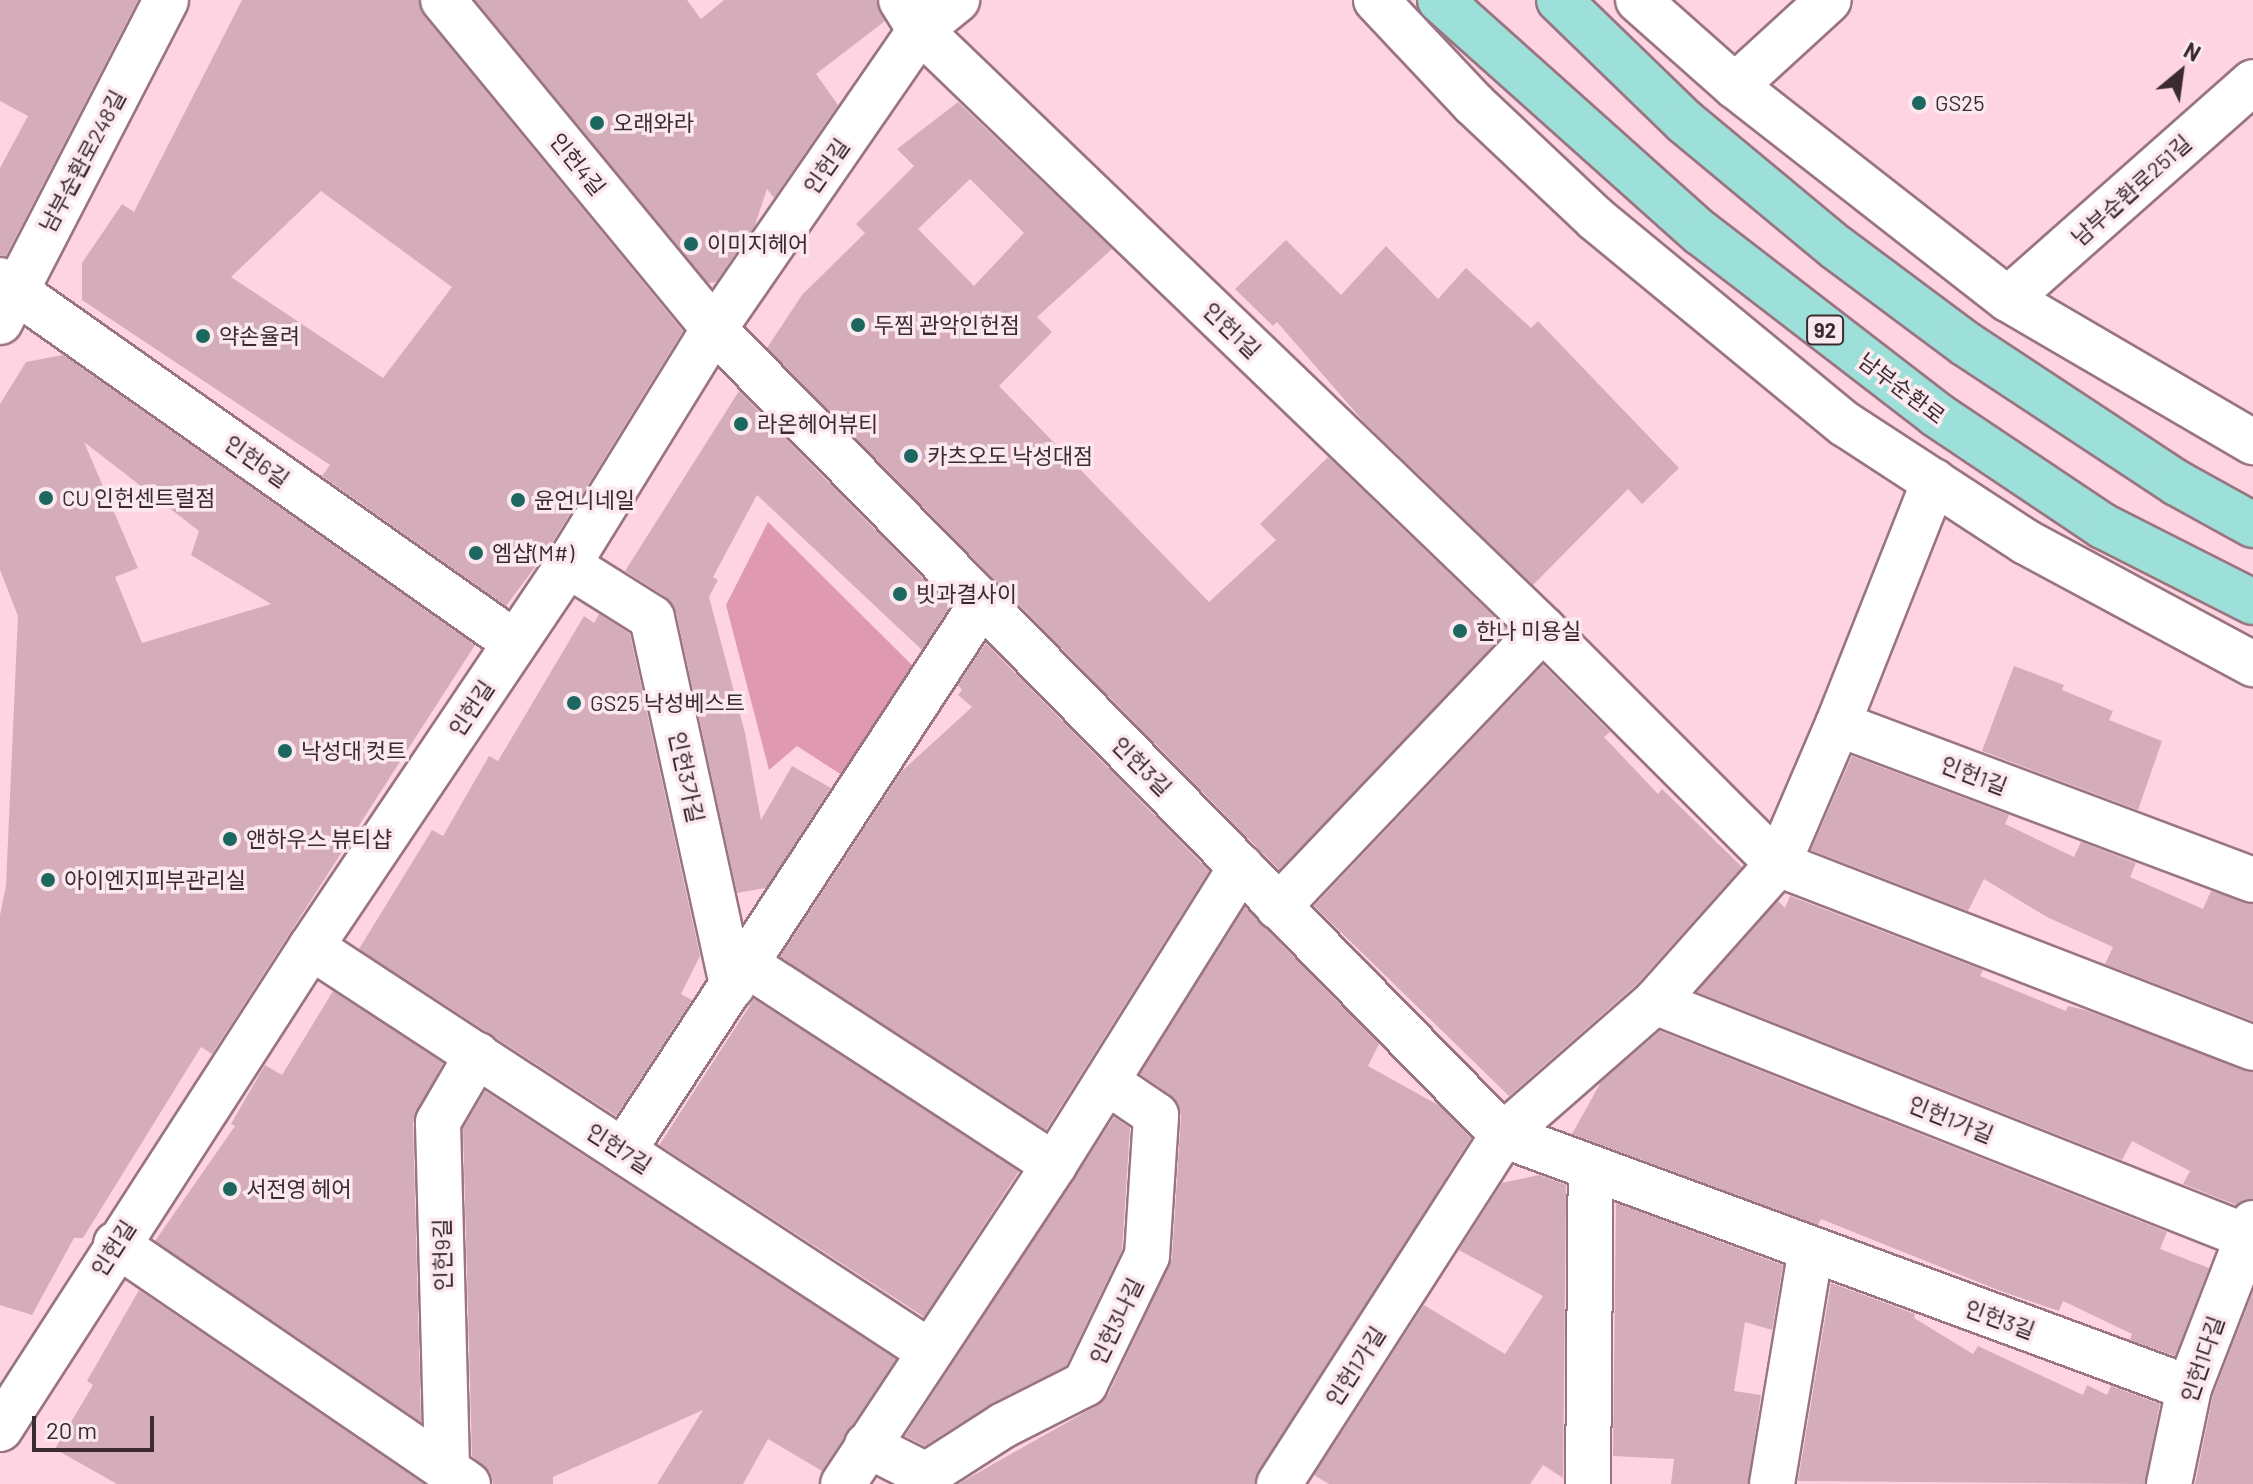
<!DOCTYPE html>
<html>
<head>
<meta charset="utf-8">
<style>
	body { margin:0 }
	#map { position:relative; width:2253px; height:1484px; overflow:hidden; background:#fed4e2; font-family:Barlow,"Noto Sans KR",sans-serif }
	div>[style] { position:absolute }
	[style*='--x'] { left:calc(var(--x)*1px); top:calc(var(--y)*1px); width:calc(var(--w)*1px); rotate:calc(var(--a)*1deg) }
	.green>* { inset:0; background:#df99b1 }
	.building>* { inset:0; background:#d5adba; transform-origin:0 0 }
	.roads { filter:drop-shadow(2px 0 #9a7581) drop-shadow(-2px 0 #9a7581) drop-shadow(0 2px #9a7581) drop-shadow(0 -2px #9a7581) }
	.minor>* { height:44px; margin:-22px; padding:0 22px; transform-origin:22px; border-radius:22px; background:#fff }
	.major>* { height:44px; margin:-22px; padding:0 22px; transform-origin:22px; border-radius:22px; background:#9ddfd9 }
	.dots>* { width:22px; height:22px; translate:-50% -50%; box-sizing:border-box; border:4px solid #fbe9ef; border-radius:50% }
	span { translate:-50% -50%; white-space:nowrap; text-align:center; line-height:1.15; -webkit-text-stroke:7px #fbe9ef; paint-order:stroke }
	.shield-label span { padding:2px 6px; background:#fbe9ef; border:2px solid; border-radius:6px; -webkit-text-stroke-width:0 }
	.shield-label { font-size:20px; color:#3b2b31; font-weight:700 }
	.poi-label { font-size:22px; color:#3b2b31 }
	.left { translate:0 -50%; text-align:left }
	.street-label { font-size:22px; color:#3b2b31 }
	.north { position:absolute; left:2141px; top:32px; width:80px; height:80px; -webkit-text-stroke:6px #fbe9ef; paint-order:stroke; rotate:29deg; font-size:22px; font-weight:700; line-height:32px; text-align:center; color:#3b2b31 }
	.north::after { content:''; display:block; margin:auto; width:28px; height:36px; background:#3b2b31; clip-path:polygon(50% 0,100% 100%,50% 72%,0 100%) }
	.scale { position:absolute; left:32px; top:1416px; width:122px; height:36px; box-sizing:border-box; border:4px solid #3b2b31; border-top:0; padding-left:10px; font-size:24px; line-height:28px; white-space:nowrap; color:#3b2b31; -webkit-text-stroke:6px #fbe9ef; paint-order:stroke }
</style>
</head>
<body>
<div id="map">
	<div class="green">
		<i style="clip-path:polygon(768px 522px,920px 673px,851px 781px,797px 746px,769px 770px,726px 605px)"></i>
	</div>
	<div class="building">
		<i style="clip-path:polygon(0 0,138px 0,6px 256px,0 255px,0 168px,28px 116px,0 101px)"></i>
		<i style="clip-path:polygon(evenodd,242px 0,419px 0,424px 16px,683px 331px,547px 551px,506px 606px,322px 476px,330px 465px,82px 300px,82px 263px,122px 204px,134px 212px,242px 0,321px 191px,452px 287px,383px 378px,231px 277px,321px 191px)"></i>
		<i style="clip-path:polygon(475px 0,687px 0,701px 19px,724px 0,876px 0,885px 21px,816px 74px,838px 105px,774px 198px,767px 189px,754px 228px,716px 282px,708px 283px)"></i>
		<i style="clip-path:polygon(evenodd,958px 102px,1112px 249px,1037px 317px,1052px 332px,999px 386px,1209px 602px,1276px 540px,1260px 524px,1328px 457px,1508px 630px,1279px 870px,767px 348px,802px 295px,865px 233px,856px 224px,914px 166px,897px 149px,958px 102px,970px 179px,1024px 233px,974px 286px,918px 229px,970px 179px)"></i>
		<i style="clip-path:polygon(1286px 240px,1341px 295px,1386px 246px,1438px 299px,1466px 268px,1531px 328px,1538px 321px,1679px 468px,1642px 504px,1628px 489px,1533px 585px,1364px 422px,1277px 322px,1273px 326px,1235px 289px)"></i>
		<i style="clip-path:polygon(evenodd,63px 355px,475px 645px,212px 1054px,201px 1047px,83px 1238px,74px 1238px,32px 1315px,0 1305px,0 915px,6px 886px,18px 616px,0 570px,0 404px,26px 362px,63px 355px,84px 442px,199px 531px,191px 555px,271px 604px,142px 643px,115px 577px,138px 568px,84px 442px)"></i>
		<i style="clip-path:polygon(739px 391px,950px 606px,922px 650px,757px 495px,713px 577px,718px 580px,709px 597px,745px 733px,761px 820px,792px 766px,831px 788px,766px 888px,737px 893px,676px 612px,666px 597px,625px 571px)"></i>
		<i style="clip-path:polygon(599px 614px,630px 634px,700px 956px,681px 994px,692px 1000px,616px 1116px,359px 949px,432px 830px,443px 836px,489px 756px,498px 761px,584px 616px,594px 623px)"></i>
		<i style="clip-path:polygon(986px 643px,1209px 871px,1046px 1130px,780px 957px,902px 771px,972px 707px,958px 695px,962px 690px,958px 685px)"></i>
		<i style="clip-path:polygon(1543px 665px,1610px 732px,1604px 737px,1658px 794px,1662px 789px,1742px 867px,1637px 984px,1509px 1096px,1314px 906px)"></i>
		<i style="clip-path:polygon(2014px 666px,2064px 685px,2062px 690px,2113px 711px,2109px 720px,2162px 741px,2138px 810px,1982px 751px)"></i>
		<i style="clip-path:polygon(1852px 756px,2009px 815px,2005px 824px,2074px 857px,2081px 842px,2136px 863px,2130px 877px,2203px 909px,2211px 891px,2253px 904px,2253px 1021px,2105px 964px,2113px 947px,2047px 917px,1984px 879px,1968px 911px,1811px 850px)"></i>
		<i style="clip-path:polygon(1790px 896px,1983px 970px,1980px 976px,2066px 1011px,2068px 1006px,2085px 1010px,2253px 1072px,2253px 1199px,2236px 1205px,2183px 1184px,2190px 1171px,2132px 1141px,2122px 1160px,1697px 992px,1778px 901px,1785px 908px)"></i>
		<i style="clip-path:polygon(1245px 907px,1379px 1044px,1368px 1066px,1440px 1106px,1471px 1138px,1254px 1484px,958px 1484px,1096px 1406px,1108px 1395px,1172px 1258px,1181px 1116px,1171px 1095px,1140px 1074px)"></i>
		<i style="clip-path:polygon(333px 991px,443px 1063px,413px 1123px,421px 1422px,155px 1241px,235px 1126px,231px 1124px,265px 1065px,282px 1075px)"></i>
		<i style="left:754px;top:999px;width:316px;height:174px;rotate:33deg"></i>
		<i style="clip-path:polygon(1660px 1031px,2167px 1232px,2160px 1249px,2209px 1268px,2175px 1356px,2130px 1340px,2132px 1334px,2063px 1301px,2059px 1311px,1998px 1290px,1821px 1219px,1818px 1225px,1572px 1134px,1601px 1082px)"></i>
		<i style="clip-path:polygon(485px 1091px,896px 1359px,822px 1471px,768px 1439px,743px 1484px,657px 1484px,703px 1410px,553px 1477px,553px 1484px,493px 1484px,490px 1472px,472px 1456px,463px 1128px)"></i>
		<i style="clip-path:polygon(1114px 1117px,1130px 1128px,1122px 1250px,1066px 1366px,993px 1403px,925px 1446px,905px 1436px)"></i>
		<i style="clip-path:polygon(1539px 1175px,1566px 1185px,1563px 1478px,1543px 1465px,1530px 1484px,1329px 1484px,1314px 1475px,1424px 1305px,1505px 1354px,1543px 1296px,1459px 1250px,1502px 1183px)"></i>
		<i style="clip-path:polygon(1616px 1203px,1783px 1265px,1772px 1330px,1745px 1322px,1734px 1391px,1761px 1395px,1748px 1484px,1671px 1484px,1674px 1459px,1613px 1456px)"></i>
		<i style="clip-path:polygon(1831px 1283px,1915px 1314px,1914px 1318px,1973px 1354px,1978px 1346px,2083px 1395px,2087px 1385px,2107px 1395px,2111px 1386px,2160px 1404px,2145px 1484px,1798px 1481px)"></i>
		<i style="clip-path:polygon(139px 1290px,424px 1484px,117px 1484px,55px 1449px,93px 1385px,87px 1381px)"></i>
		<i style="clip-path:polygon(2253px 1292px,2253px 1484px,2195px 1484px,2213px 1395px)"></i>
	</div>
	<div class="roads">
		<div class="minor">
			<i style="--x:443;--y:0;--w:426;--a:50.5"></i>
			<i style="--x:714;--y:329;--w:1128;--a:45.61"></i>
			<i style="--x:1503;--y:1135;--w:731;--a:20.24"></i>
			<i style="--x:901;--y:0;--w:36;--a:58"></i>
			<i style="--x:920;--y:30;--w:864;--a:43.87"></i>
			<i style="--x:1543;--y:629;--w:332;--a:45"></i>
			<i style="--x:1778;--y:864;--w:509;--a:21.17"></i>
			<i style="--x:1376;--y:0;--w:143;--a:46.7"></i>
			<i style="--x:1474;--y:104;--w:168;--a:43.3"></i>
			<i style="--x:1596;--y:219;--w:323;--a:39.5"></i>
			<i style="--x:1845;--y:424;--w:216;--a:33.1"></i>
			<i style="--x:2026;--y:542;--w:258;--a:28.3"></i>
			<i style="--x:1638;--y:0;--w:130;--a:41.6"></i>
			<i style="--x:1735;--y:86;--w:346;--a:38"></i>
			<i style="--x:2008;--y:299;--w:284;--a:30.3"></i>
			<i style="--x:1735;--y:86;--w:127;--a:-42.5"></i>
			<i style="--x:0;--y:280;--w:629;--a:35.16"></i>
			<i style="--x:2008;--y:299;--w:327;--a:-41.5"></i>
			<i style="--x:0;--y:322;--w:362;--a:-62.7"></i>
			<i style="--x:568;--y:565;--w:99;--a:32.2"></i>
			<i style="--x:652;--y:618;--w:377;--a:77.7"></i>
			<i style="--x:1838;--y:724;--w:261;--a:-68.4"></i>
			<i style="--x:1278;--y:907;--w:384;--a:-46.4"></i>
			<i style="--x:311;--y:947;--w:736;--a:33.19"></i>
			<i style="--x:746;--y:964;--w:368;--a:33.1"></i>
			<i style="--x:1655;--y:1002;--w:643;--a:21.62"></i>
			<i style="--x:623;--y:1151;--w:655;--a:-56.77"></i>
			<i style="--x:116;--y:1244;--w:426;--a:34.3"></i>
			<i style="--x:0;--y:1429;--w:574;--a:-57.17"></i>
			<i style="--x:311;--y:947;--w:460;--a:-56.1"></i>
			<i style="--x:568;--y:565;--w:278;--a:-58.3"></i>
			<i style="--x:714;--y:329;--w:363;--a:-55.4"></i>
			<i style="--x:920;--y:30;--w:48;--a:-39"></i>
			<i style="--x:867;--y:1445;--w:66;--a:27"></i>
			<i style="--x:926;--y:1475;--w:93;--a:-32.7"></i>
			<i style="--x:1004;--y:1425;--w:91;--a:-26.8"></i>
			<i style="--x:1085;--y:1384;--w:142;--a:-64.2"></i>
			<i style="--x:1147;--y:1256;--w:141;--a:-86.3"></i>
			<i style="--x:1156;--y:1115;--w:59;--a:-146"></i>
			<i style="--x:447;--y:1466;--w:344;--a:-91.5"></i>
			<i style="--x:438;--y:1122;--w:78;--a:-59.8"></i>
			<i style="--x:843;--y:1484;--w:382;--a:-56.5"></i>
			<i style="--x:1054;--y:1165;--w:352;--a:-57.9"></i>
			<i style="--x:1279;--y:1484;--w:415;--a:-57.3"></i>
			<i style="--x:1503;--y:1135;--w:202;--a:-41.2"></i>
			<i style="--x:1655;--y:1002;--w:185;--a:-48.3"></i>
			<i style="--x:1778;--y:864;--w:152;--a:-66.8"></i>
			<i style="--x:1838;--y:724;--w:443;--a:20.6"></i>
			<i style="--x:1588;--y:1484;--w:313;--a:-89.5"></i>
			<i style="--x:1772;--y:1484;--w:238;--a:-80.6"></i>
			<i style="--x:2169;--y:1484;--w:98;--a:-78.2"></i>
			<i style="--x:2189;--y:1388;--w:177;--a:-68.8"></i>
		</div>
		<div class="major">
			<i style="--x:1440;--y:0;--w:350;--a:41.8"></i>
			<i style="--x:1701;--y:233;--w:298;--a:37.6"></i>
			<i style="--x:1937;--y:415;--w:200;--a:33.8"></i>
			<i style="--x:2103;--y:526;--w:168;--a:26.9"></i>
			<i style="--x:1559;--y:0;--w:175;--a:44.1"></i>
			<i style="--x:1685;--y:122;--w:197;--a:39.7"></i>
			<i style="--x:1837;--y:248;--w:161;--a:36.7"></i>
			<i style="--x:1966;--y:344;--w:253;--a:33.4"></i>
			<i style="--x:2177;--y:483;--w:87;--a:28.9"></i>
		</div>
	</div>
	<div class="dots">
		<i style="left:1919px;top:103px;background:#1c6760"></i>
		<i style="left:597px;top:123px;background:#1c6760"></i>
		<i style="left:691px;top:244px;background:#1c6760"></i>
		<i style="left:858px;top:325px;background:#1c6760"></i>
		<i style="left:203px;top:336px;background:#1c6760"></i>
		<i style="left:741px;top:424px;background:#1c6760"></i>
		<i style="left:911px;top:456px;background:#1c6760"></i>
		<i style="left:46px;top:498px;background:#1c6760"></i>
		<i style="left:518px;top:500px;background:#1c6760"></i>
		<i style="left:476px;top:553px;background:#1c6760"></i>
		<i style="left:900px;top:594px;background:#1c6760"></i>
		<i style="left:1460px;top:631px;background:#1c6760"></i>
		<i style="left:574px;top:703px;background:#1c6760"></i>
		<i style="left:285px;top:751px;background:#1c6760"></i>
		<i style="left:230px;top:839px;background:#1c6760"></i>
		<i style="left:48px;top:880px;background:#1c6760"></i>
		<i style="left:230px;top:1189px;background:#1c6760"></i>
	</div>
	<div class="shield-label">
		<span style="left:1825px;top:330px">92</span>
	</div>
	<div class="poi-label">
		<span class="left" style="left:1935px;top:103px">GS25</span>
		<span class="left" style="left:613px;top:123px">오래와라</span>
		<span class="left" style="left:707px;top:244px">이미지헤어</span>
		<span class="left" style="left:874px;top:325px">두찜 관악인헌점</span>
		<span class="left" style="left:219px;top:336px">약손율려</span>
		<span class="left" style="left:757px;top:424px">라온헤어뷰티</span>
		<span class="left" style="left:927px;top:456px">카츠오도 낙성대점</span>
		<span class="left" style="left:62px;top:498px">CU 인헌센트럴점</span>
		<span class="left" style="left:534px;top:500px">윤언니네일</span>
		<span class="left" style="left:492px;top:553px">엠샵(M#)</span>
		<span class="left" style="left:916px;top:594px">빗과결사이</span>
		<span class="left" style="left:1476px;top:631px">한나 미용실</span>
		<span class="left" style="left:590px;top:703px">GS25 낙성베스트</span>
		<span class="left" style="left:301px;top:751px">낙성대 컷트</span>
		<span class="left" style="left:246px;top:839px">앤하우스 뷰티샵</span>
		<span class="left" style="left:64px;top:880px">아이엔지피부관리실</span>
		<span class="left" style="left:246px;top:1189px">서전영 헤어</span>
	</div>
	<div class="street-label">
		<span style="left:82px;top:161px;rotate:-62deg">남부순환로248길</span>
		<span style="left:578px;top:164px;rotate:51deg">인헌4길</span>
		<span style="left:826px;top:166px;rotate:-55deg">인헌길</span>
		<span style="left:2131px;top:190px;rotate:-42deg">남부순환로251길</span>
		<span style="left:1232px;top:330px;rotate:44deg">인헌1길</span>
		<span style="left:1902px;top:388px;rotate:37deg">남부순환로</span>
		<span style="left:257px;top:461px;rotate:35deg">인헌6길</span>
		<span style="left:471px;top:708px;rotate:-56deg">인헌길</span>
		<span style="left:1142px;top:766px;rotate:45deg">인헌3길</span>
		<span style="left:1974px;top:775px;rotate:21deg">인헌1길</span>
		<span style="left:687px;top:777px;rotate:78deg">인헌3가길</span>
		<span style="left:1951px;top:1119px;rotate:22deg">인헌1가길</span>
		<span style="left:619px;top:1148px;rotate:33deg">인헌7길</span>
		<span style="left:113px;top:1248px;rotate:-57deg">인헌길</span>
		<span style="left:442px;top:1255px;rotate:-91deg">인헌9길</span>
		<span style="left:2000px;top:1319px;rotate:20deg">인헌3길</span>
		<span style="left:1116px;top:1321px;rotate:-64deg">인헌3나길</span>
		<span style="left:2202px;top:1359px;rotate:-71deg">인헌1다길</span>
		<span style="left:1355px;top:1366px;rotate:-57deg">인헌1가길</span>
	</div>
	<div class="north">N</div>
	<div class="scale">20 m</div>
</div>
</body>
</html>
